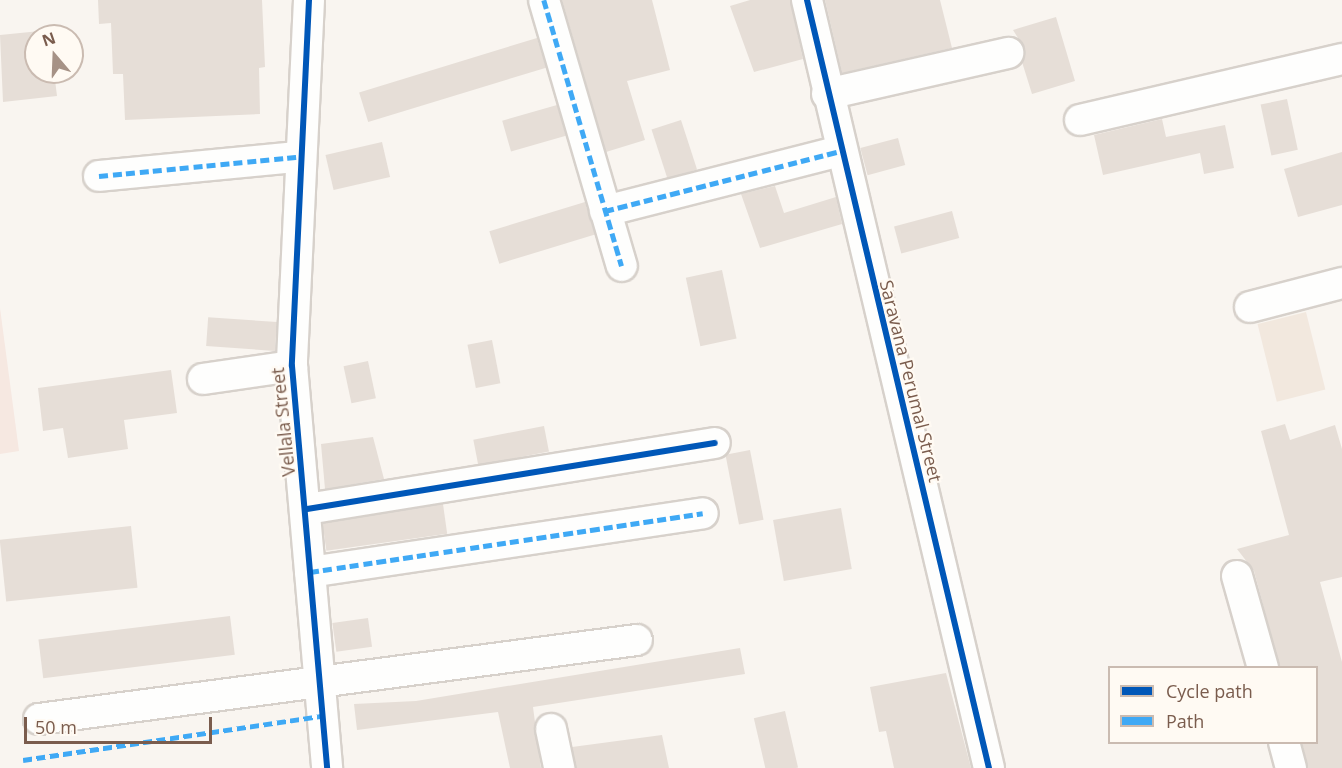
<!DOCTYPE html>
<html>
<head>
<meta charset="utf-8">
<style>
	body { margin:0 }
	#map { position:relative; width:1342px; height:768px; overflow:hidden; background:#f9f5f0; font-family:"Open Sans",sans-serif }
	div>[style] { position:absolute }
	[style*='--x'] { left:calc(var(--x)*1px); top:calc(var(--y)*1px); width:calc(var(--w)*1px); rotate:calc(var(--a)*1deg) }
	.residential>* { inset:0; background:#f2e8de; transform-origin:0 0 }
	.commercial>* { inset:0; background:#f6e8e1 }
	.building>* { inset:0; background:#e6ded7; transform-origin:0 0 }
	.roads { filter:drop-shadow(2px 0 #d7d1cb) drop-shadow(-2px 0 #d7d1cb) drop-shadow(0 2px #d7d1cb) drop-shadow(0 -2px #d7d1cb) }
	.minor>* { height:30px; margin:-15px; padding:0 15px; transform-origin:15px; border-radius:15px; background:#fefefd }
	.quiet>* { height:4.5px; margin-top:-2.25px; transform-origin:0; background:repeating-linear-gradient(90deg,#3fa9f5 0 9px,transparent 0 13.5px) }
	.cycleway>* { height:6px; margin:-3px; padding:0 3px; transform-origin:3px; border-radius:3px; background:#0057b8 }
	span { translate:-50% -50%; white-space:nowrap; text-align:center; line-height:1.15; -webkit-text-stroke:4.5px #fffaf3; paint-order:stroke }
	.street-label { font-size:18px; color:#7a5c4d }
	.legend { position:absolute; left:1108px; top:666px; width:210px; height:78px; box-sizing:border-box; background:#fffaf3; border:2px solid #cabbb1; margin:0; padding:8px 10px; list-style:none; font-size:18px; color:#7a5c4d }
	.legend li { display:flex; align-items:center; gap:12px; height:30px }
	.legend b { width:30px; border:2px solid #cabbb1 }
	.north { position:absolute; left:24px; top:24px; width:60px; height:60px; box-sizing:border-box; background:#fffaf3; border:2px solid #cabbb1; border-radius:50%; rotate:341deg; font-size:16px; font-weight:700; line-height:24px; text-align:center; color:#7a5c4d }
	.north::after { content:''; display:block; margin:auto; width:21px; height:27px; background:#a69286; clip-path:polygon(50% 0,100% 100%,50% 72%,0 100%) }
	.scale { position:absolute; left:24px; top:717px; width:188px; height:27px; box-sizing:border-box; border:3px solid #7a5c4d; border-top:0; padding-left:8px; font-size:18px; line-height:21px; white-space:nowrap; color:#7a5c4d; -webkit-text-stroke:4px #fffaf3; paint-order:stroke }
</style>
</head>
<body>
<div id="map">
	<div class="residential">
		<i style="left:1306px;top:312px;width:80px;height:50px;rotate:76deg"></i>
	</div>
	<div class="commercial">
		<i style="clip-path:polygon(0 308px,19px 451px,0 454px)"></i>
	</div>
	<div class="building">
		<i style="clip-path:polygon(98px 0,262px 0,265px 67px,259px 68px,260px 114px,125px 120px,123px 74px,113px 74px,111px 23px,99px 24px)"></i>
		<i style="clip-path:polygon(562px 0,652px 0,670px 70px,627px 81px,645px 140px,606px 152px)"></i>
		<i style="clip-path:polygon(750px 0,790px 0,803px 59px,754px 72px,730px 6px)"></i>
		<i style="clip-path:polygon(825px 0,940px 0,952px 48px,842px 73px)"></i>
		<i style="clip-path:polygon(1056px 17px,1075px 81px,1032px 94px,1022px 62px,1025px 49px,1013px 30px)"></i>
		<i style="clip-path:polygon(50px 30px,51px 36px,36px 36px,36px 72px,54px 72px,57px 96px,3px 102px,0 35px)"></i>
		<i style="left:537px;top:38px;width:31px;height:186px;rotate:73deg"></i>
		<i style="left:1287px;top:99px;width:52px;height:27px;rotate:78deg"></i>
		<i style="left:557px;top:105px;width:32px;height:57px;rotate:74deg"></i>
		<i style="clip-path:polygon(1162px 119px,1166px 137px,1225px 125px,1234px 168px,1204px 174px,1200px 153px,1103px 175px,1094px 135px)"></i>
		<i style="left:681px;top:120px;width:52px;height:31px;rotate:72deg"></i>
		<i style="left:898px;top:138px;width:28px;height:39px;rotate:75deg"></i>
		<i style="left:382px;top:142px;width:36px;height:58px;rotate:77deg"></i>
		<i style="clip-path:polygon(1342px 152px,1342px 205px,1298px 217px,1284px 169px)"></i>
		<i style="clip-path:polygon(775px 186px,784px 213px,836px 197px,842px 224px,760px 248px,741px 194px)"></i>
		<i style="left:585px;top:202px;width:34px;height:100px;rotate:73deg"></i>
		<i style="left:952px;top:211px;width:28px;height:60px;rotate:75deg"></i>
		<i style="left:722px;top:270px;width:70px;height:37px;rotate:78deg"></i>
		<i style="left:277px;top:322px;width:29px;height:69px;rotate:94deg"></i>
		<i style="left:492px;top:340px;width:44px;height:25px;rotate:79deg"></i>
		<i style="left:368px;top:361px;width:38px;height:25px;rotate:78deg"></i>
		<i style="clip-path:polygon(171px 370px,177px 413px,124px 420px,128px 449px,68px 458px,63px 428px,43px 431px,38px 388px)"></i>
		<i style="clip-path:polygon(1285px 424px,1290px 440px,1335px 425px,1342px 449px,1342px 577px,1320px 582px,1342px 662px,1342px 768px,1308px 768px,1302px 742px,1317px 742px,1317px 668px,1280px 668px,1254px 571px,1237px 549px,1289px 535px,1261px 431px)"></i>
		<i style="left:544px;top:426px;width:26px;height:72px;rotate:79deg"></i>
		<i style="clip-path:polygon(373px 437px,384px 479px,325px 489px,321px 444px)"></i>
		<i style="left:750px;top:450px;width:71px;height:25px;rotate:79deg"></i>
		<i style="left:443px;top:504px;width:30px;height:122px;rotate:82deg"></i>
		<i style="left:841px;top:508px;width:62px;height:69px;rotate:80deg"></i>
		<i style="left:131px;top:526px;width:62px;height:132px;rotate:84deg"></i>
		<i style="left:230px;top:616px;width:39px;height:193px;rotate:83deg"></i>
		<i style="left:368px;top:618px;width:29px;height:36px;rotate:82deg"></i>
		<i style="clip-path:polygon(740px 648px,745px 674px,533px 707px,541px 768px,510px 768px,498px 712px,357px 730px,354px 704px,416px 701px)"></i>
		<i style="clip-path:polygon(946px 673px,971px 768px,894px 768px,886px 731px,879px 732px,870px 687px)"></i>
		<i style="left:785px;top:711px;width:58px;height:32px;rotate:77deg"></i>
		<i style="clip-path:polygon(662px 735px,669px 768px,576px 768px,572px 747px)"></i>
	</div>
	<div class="roads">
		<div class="minor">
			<i style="--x:309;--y:0;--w:366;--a:92.7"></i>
			<i style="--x:292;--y:366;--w:404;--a:85"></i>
			<i style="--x:544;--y:0;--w:277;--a:73.7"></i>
			<i style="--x:807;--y:0;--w:789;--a:76.67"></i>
			<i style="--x:827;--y:94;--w:186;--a:-12.8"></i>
			<i style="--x:1080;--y:120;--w:269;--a:-13.1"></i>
			<i style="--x:99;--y:176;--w:200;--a:-5.5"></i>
			<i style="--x:605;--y:211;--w:244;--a:-14.3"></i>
			<i style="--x:1250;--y:307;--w:95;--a:-14.6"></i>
			<i style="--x:203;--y:379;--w:90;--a:-8.3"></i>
			<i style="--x:307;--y:509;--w:413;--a:-9.2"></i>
			<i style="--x:310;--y:572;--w:397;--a:-8.5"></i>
			<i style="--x:1237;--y:576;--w:96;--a:74.2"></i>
			<i style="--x:39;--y:719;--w:603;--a:-7.53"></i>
			<i style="--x:551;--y:729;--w:40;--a:78"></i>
			<i style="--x:1284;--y:742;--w:27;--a:75"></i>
		</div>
	</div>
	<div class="quiet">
		<i style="--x:544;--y:0;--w:277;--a:73.7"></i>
		<i style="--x:99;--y:176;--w:200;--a:-5.5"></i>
		<i style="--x:605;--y:211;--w:244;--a:-14.3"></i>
		<i style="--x:310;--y:572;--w:397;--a:-8.5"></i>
		<i style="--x:23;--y:760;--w:302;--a:-8.4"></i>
	</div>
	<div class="cycleway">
		<i style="--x:309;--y:0;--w:366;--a:92.7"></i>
		<i style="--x:292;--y:366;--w:404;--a:85"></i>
		<i style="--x:807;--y:0;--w:789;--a:76.67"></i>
		<i style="--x:307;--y:509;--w:413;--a:-9.2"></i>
	</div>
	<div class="street-label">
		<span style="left:911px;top:381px;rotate:76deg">Saravana Perumal Street</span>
		<span style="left:283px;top:422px;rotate:-96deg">Vellala Street</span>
	</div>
	<ul class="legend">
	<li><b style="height:8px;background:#0057b8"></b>Cycle path</li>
	<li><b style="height:8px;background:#3fa9f5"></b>Path</li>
	</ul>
	<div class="north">N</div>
	<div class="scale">50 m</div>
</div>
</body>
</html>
